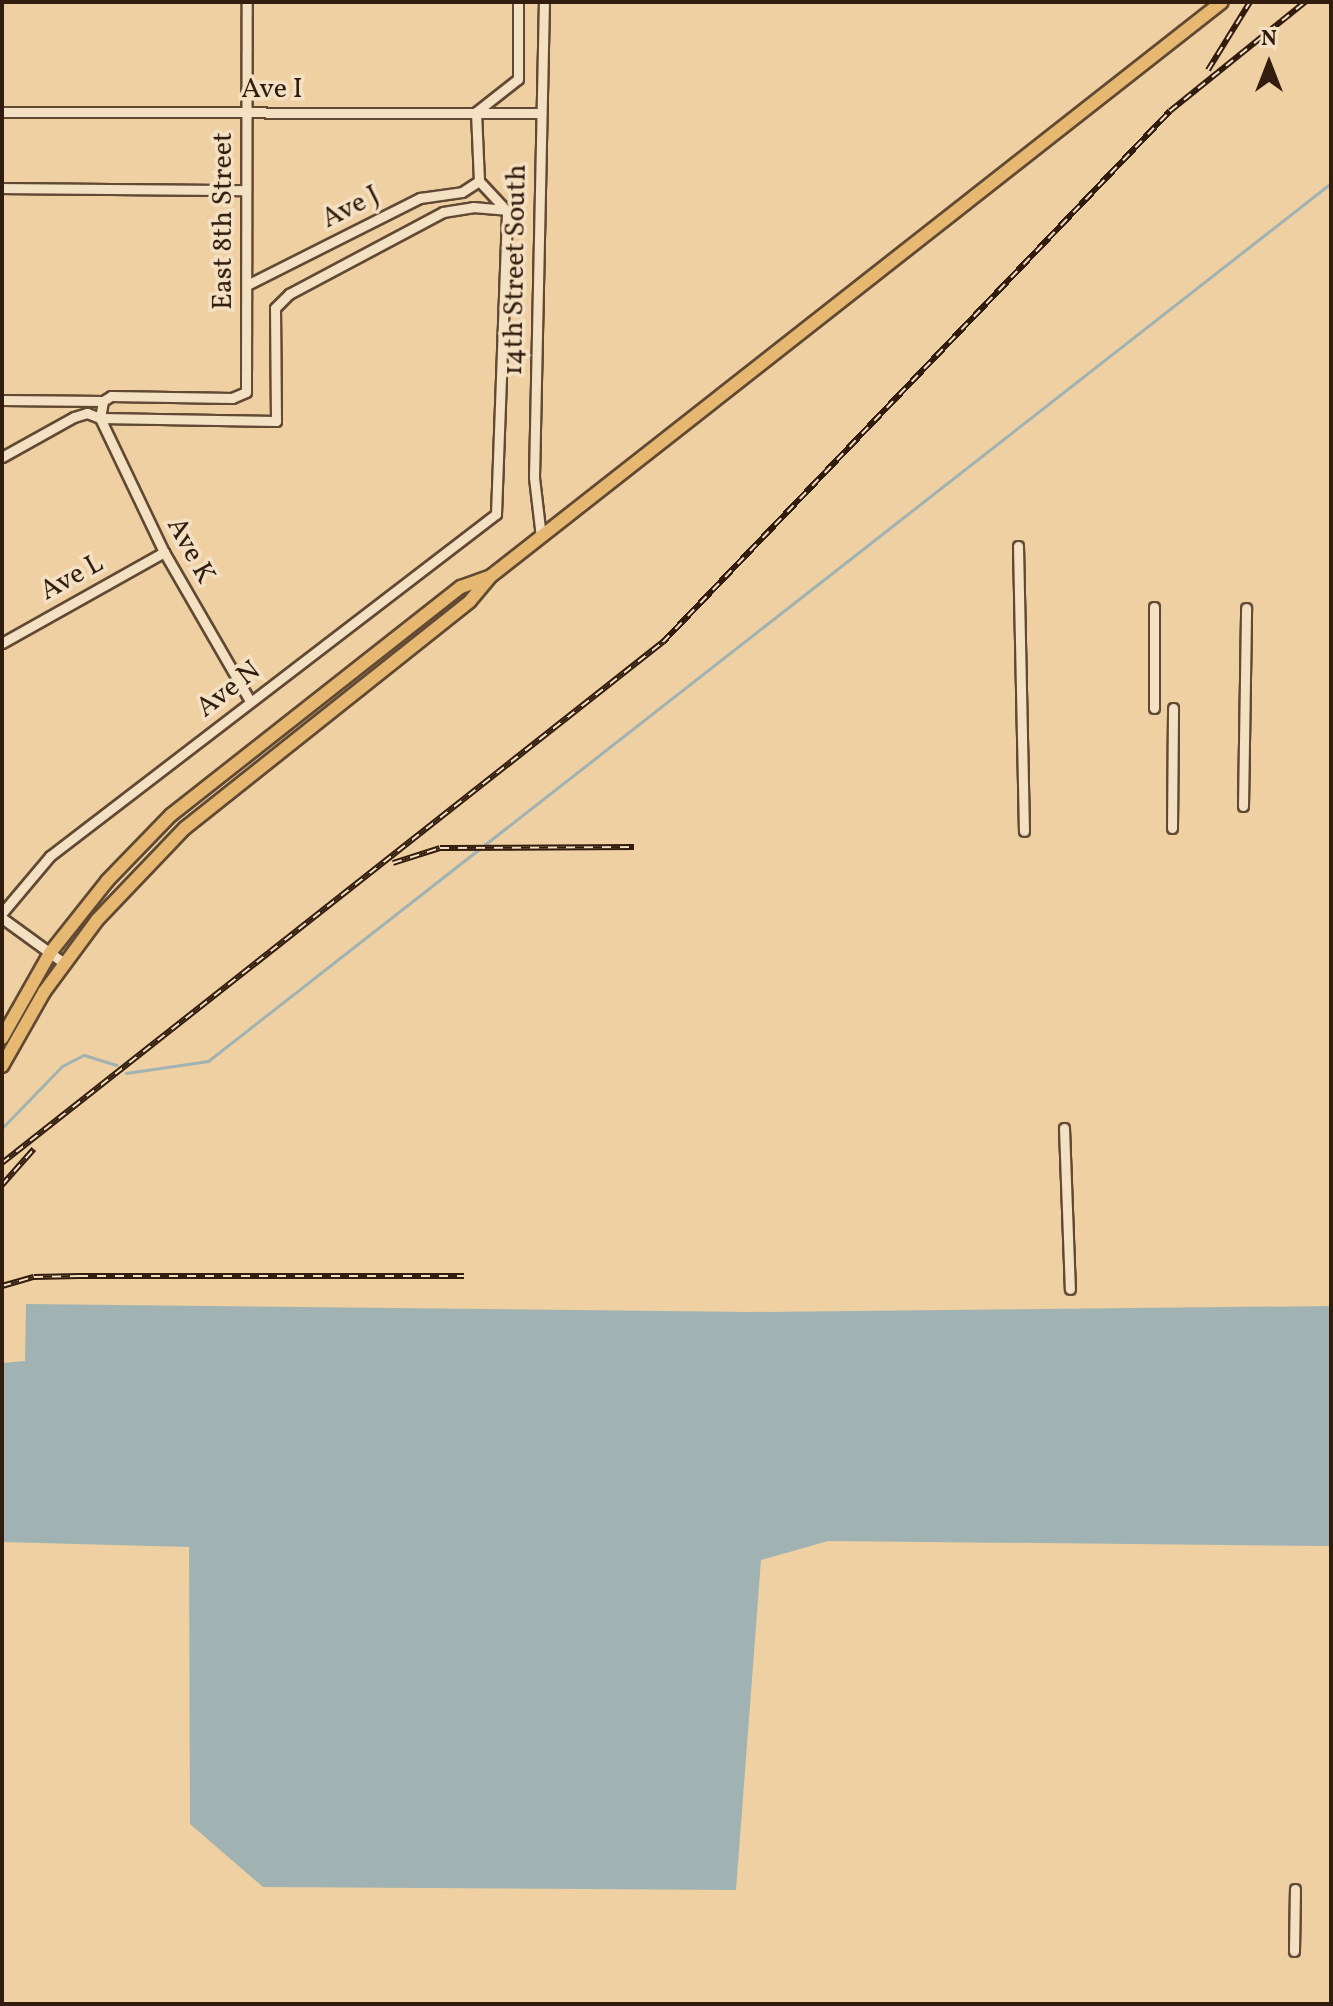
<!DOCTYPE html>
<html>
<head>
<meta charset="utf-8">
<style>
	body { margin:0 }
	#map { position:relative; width:1333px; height:2006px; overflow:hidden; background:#eed0a2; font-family:Vollkorn,serif }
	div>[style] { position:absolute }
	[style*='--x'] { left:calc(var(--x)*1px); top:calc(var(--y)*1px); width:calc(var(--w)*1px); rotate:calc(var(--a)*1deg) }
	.water>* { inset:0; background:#a0b3b2 }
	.stream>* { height:3px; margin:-1.5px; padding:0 1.5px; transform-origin:1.5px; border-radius:1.5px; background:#a0b3b2 }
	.roads { filter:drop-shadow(2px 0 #614933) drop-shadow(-2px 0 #614933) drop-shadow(0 2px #614933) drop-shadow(0 -2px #614933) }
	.minor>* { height:9px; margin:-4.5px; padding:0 4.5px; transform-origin:4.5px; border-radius:4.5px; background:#f4e0c3 }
	.major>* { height:12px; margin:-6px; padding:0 6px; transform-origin:6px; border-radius:6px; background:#e7b871 }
	.rail>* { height:6px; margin-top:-3px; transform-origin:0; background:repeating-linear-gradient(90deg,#f4e0c3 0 9px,#321c0e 0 18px); box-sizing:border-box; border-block:2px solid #321c0e }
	span { translate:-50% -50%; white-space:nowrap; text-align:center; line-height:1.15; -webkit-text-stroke:7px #f4e0c3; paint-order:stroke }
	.street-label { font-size:28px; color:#321c0e }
	.frame { position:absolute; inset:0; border:4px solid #321c0e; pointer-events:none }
	.north { position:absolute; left:1229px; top:24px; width:80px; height:80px; -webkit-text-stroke:6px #f4e0c3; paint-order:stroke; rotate:0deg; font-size:22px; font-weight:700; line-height:32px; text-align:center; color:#321c0e }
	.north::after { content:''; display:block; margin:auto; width:28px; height:36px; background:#321c0e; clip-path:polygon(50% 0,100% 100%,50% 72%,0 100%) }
</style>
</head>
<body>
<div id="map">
	<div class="water">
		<i style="clip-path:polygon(26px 1304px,751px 1312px,1331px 1306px,1331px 1546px,828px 1541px,761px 1560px,736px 1890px,263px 1887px,190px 1824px,189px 1547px,2px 1542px,2px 1363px,25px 1361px)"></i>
	</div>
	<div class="stream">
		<i style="--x:126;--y:1073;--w:83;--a:-8.3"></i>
		<i style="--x:208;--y:1061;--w:1425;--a:-38.02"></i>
		<i style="--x:2;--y:1128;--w:86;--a:-45.9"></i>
		<i style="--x:62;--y:1066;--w:25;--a:-27"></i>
		<i style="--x:84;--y:1055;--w:34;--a:17"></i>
	</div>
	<div class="roads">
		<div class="minor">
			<i style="--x:2;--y:112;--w:539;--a:0.11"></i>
			<i style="--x:2;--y:188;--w:244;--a:0.5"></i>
			<i style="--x:247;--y:285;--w:194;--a:-26.7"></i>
			<i style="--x:420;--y:198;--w:42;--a:-8.1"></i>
			<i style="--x:462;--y:192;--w:20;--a:-33"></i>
			<i style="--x:2;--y:400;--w:101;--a:0.6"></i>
			<i style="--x:103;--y:401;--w:17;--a:100"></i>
			<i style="--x:100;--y:418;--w:176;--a:1"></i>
			<i style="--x:276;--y:421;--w:113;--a:-90.5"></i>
			<i style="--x:275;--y:308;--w:20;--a:-45"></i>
			<i style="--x:289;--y:294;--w:174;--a:-28"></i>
			<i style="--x:443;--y:212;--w:30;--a:-9"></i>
			<i style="--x:473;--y:207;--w:33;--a:5"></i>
			<i style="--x:103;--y:401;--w:9;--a:-32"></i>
			<i style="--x:111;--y:396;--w:121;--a:0.9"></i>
			<i style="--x:232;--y:398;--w:15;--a:-23"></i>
			<i style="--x:246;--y:392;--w:390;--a:-89.9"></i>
			<i style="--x:2;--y:457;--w:82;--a:-29.1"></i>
			<i style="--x:74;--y:417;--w:14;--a:-17"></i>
			<i style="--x:87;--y:413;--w:14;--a:21"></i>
			<i style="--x:100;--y:418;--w:148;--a:64.5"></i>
			<i style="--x:164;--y:552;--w:172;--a:60"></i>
			<i style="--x:541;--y:537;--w:60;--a:-96.7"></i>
			<i style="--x:534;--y:477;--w:475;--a:-88.8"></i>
			<i style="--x:1018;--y:546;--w:285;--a:88.8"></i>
			<i style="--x:1154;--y:607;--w:101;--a:90"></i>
			<i style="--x:2;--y:643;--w:186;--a:-29.3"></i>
			<i style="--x:1243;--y:806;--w:198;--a:-89.1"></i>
			<i style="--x:1172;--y:828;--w:120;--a:-89.5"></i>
			<i style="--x:2;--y:913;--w:75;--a:-49.9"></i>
			<i style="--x:50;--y:856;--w:562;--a:-37.48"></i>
			<i style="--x:496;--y:514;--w:303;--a:-87.9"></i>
			<i style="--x:507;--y:211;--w:41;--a:-133"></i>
			<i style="--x:479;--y:181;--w:69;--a:-92.5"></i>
			<i style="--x:476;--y:112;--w:53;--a:-38.2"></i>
			<i style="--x:518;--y:79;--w:77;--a:-90"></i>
			<i style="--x:2;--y:918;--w:77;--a:36"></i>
			<i style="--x:1064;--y:1128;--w:161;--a:87.9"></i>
			<i style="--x:1294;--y:1951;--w:62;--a:-89.1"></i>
		</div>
		<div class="major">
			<i style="--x:2;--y:1038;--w:98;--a:-60.5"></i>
			<i style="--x:50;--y:953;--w:92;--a:-51.6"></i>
			<i style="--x:107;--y:881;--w:92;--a:-45.9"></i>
			<i style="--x:171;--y:815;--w:369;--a:-38.2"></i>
			<i style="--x:461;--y:587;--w:29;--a:-20"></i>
			<i style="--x:2;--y:1066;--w:85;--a:-60.4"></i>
			<i style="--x:44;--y:992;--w:89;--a:-53.6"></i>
			<i style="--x:97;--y:920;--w:127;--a:-46.3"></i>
			<i style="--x:185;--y:828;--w:364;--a:-38.5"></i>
			<i style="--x:470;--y:601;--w:33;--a:-50"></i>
			<i style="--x:491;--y:576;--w:929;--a:-38.14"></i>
		</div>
	</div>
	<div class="rail">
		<i style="--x:1208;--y:70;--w:80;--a:-58.3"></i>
		<i style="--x:393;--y:863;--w:49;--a:-17.7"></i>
		<i style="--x:440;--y:848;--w:194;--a:-0.3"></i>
		<i style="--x:2;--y:1163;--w:842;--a:-38.25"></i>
		<i style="--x:663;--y:642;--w:734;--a:-46.32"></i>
		<i style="--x:1170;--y:111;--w:174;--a:-38.9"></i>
		<i style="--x:2;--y:1185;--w:48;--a:-48.4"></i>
		<i style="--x:2;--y:1286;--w:33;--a:-16"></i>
		<i style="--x:34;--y:1277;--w:45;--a:-1.3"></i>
		<i style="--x:79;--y:1276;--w:385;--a:0"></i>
	</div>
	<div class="street-label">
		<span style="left:272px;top:90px">Ave I</span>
		<span style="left:351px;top:208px;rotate:-27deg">Ave J</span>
		<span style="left:224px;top:221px;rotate:-90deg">East 8th Street</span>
		<span style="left:516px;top:270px;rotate:-89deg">14th Street South</span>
		<span style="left:190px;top:551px;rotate:61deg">Ave K</span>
		<span style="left:72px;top:578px;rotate:-29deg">Ave L</span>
		<span style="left:229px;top:690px;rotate:-38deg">Ave N</span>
	</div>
	<div class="frame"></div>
	<div class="north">N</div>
</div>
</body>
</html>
